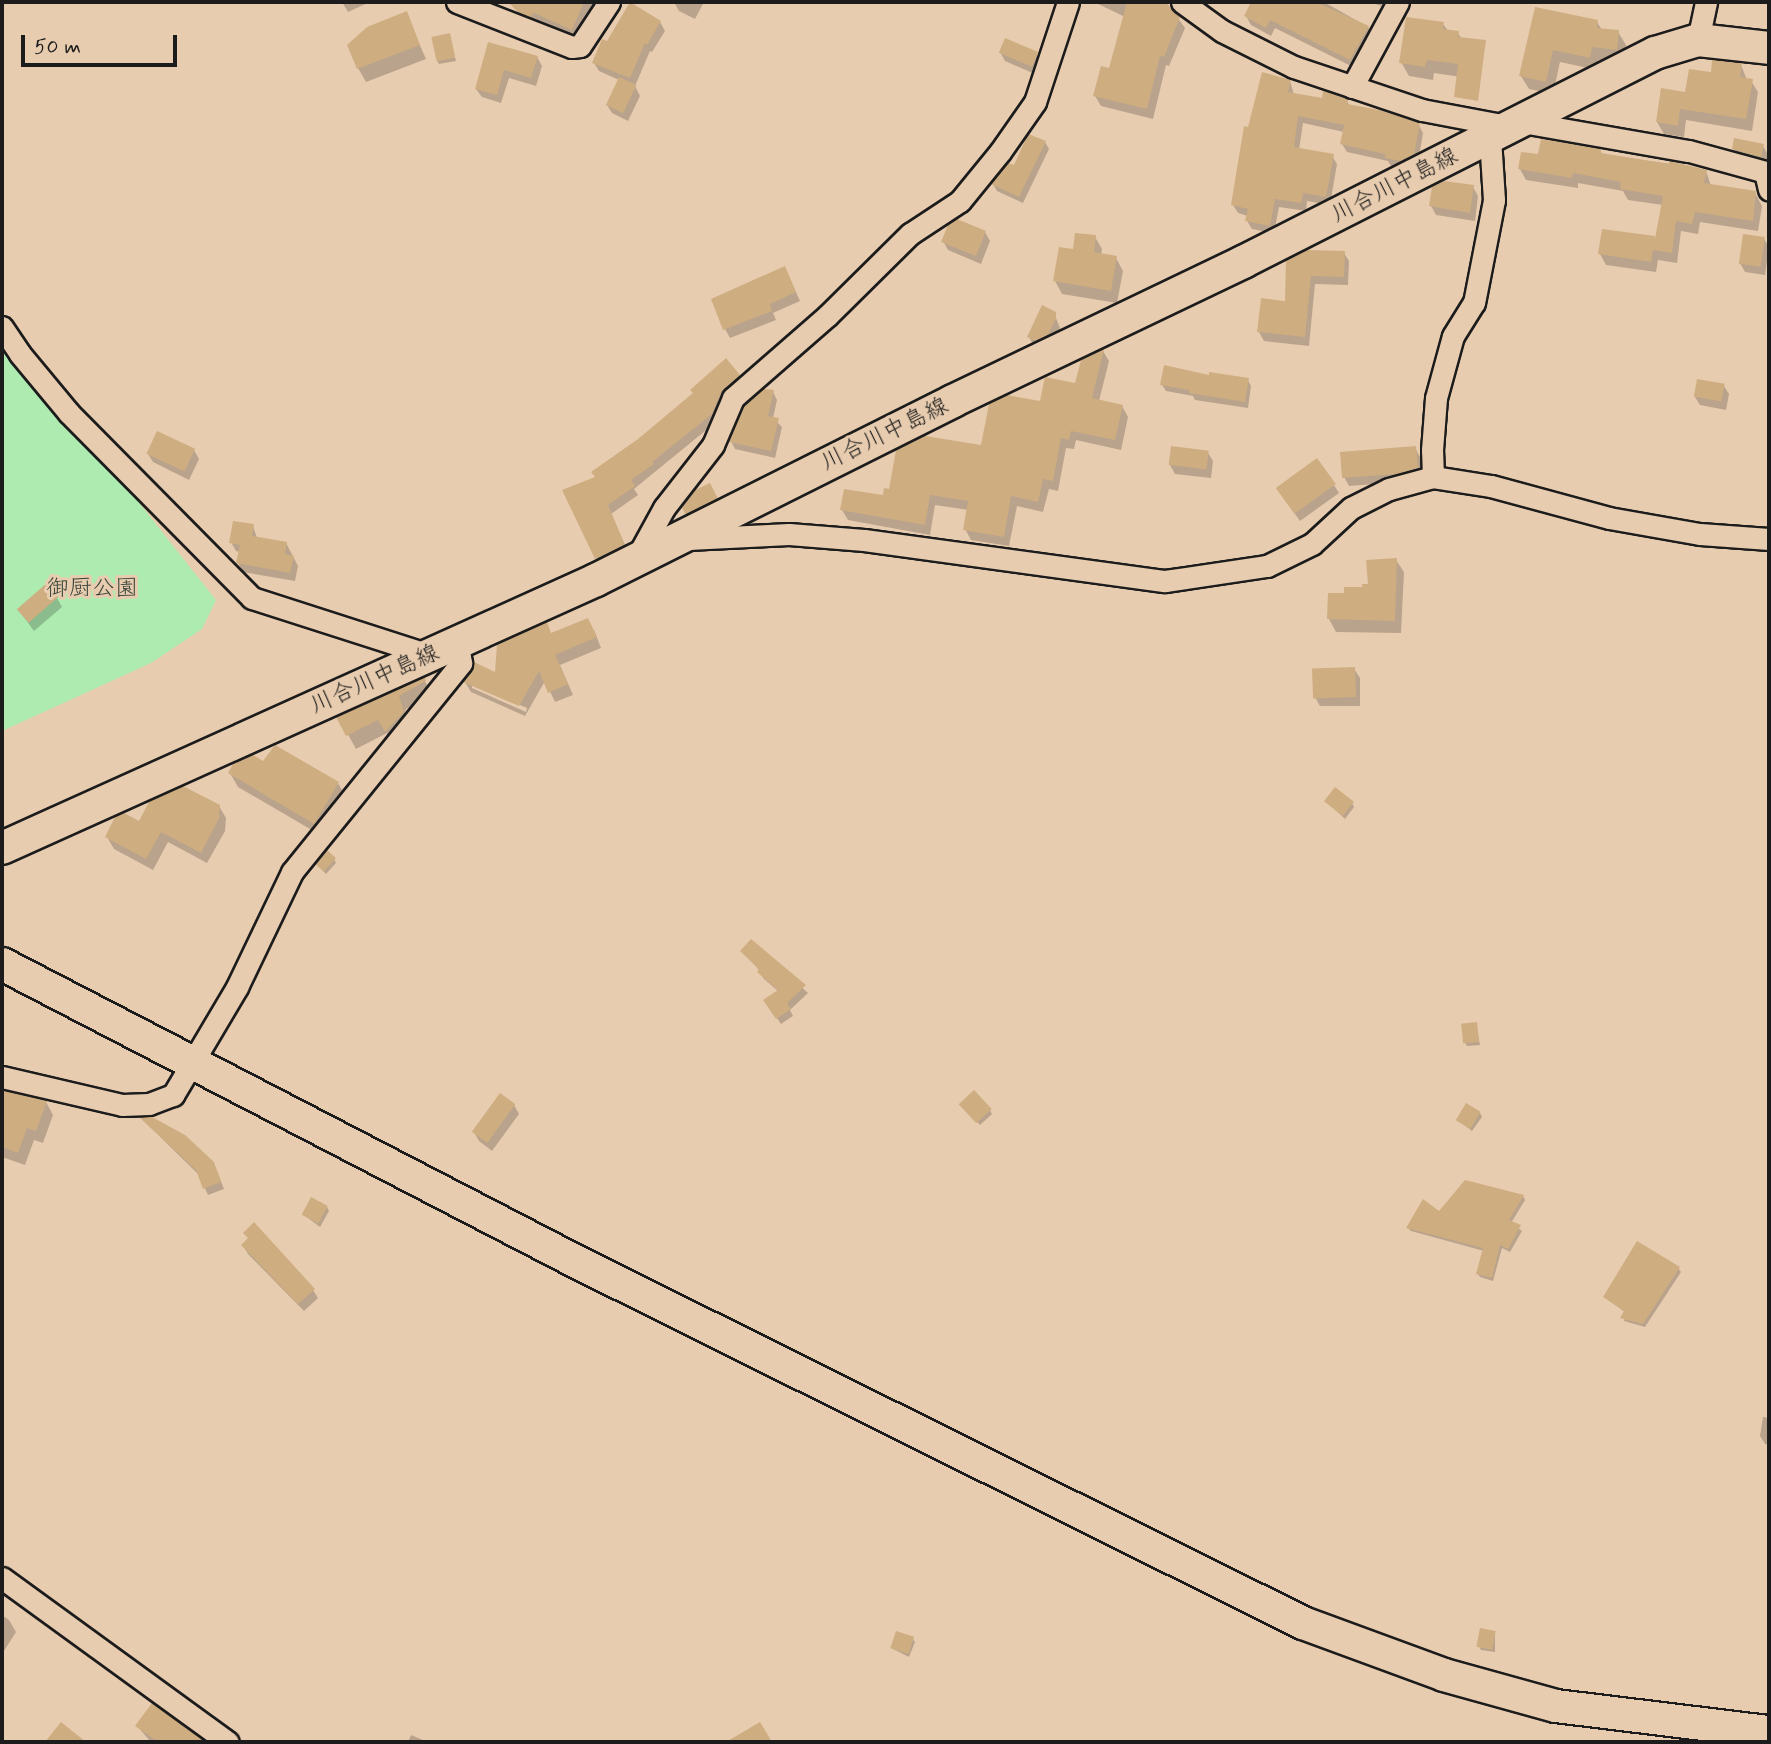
<!DOCTYPE html>
<html>
<head>
<meta charset="utf-8">
<style>
	body { margin:0 }
	#map { position:relative; width:1771px; height:1744px; overflow:hidden; background:#e8ccaf; font-family:Mynerve,"Klee One",sans-serif }
	div>[style] { position:absolute }
	[style*='--x'] { left:calc(var(--x)*1px); top:calc(var(--y)*1px); width:calc(var(--w)*1px); rotate:calc(var(--a)*1deg) }
	.green>* { inset:0; background:#adebb1 }
	.shadow>* { inset:0; background:#0003 }
	.building>* { inset:0; background:#cead81; transform-origin:0 0 }
	.roads { filter:drop-shadow(2px 0 #1c1c1c) drop-shadow(-2px 0 #1c1c1c) drop-shadow(0 2px #1c1c1c) drop-shadow(0 -2px #1c1c1c) }
	.street>* { height:21px; margin:-10.5px; padding:0 10.5px; transform-origin:10.5px; border-radius:10.5px; background:#e8ccaf }
	.secondary>* { height:32px; margin:-16px; padding:0 16px; transform-origin:16px; border-radius:16px; background:#e8ccaf }
	span { translate:-50% -50%; white-space:nowrap; text-align:center; line-height:1.15; -webkit-text-stroke:6px #e8ccaf; paint-order:stroke }
	.street-label { font-size:23px; color:#1c1c1c }
	.park-label { font-size:23px; color:#39453a }
	.frame { position:absolute; inset:0; border:4px solid #1c1c1c; pointer-events:none }
	.scale { position:absolute; left:21px; top:35px; width:156px; height:32px; box-sizing:border-box; border:4px solid #1c1c1c; border-top:0; padding-left:9px; font-size:21px; line-height:24px; white-space:nowrap; color:#1c1c1c; -webkit-text-stroke:5px #e8ccaf; paint-order:stroke }
</style>
</head>
<body>
<div id="map">
	<div class="green">
		<i style="clip-path:polygon(2px 348px,68px 425px,110px 466px,216px 600px,202px 629px,151px 663px,2px 731px)"></i>
	</div>
	<div class="shadow">
		<i style="clip-path:polygon(342px 2px,370px 2px,348px 12px)"></i>
		<i style="clip-path:polygon(517px 2px,596px 2px,579px 41px,520px 16px,513px 4px)"></i>
		<i style="clip-path:polygon(674px 2px,704px 2px,695px 19px,679px 11px)"></i>
		<i style="clip-path:polygon(1094px 2px,1166px 2px,1185px 28px,1169px 66px,1166px 65px,1153px 119px,1101px 106px,1095px 96px,1110px 70px,1125px 17px)"></i>
		<i style="clip-path:polygon(1254px 2px,1324px 2px,1368px 27px,1373px 36px,1355px 68px,1275px 28px,1271px 36px,1251px 25px,1246px 16px)"></i>
		<i style="clip-path:polygon(1370px 2px,1383px 2px,1381px 6px)"></i>
		<i style="clip-path:polygon(1536px 9px,1597px 22px,1602px 30px,1618px 32px,1626px 45px,1623px 62px,1599px 60px,1597px 70px,1560px 62px,1553px 94px,1529px 89px,1521px 76px)"></i>
		<i style="clip-path:polygon(406px 14px,426px 59px,366px 82px,358px 68px)"></i>
		<i style="clip-path:polygon(660px 22px,665px 31px,652px 52px,650px 51px,635px 86px,640px 96px,628px 121px,612px 113px,607px 105px,619px 80px,599px 71px,594px 63px,608px 43px)"></i>
		<i style="clip-path:polygon(1443px 24px,1448px 31px,1458px 33px,1466px 46px,1461px 77px,1434px 73px,1433px 80px,1409px 76px,1401px 62px)"></i>
		<i style="clip-path:polygon(449px 35px,456px 61px,439px 64px,437px 60px)"></i>
		<i style="clip-path:polygon(490px 44px,537px 57px,542px 66px,536px 86px,509px 78px,501px 103px,482px 97px,476px 89px)"></i>
		<i style="clip-path:polygon(1000px 52px,1036px 54px,1041px 62px,1037px 75px,1005px 61px)"></i>
		<i style="clip-path:polygon(1741px 65px,1747px 80px,1751px 81px,1758px 92px,1752px 131px,1686px 120px,1684px 137px,1664px 134px,1657px 122px,1687px 94px,1712px 74px)"></i>
		<i style="clip-path:polygon(1290px 81px,1294px 95px,1347px 101px,1350px 107px,1418px 124px,1423px 133px,1418px 163px,1406px 169px,1391px 166px,1388px 161px,1347px 152px,1342px 144px,1344px 132px,1303px 123px,1299px 150px,1332px 156px,1337px 164px,1330px 205px,1307px 201px,1306px 211px,1279px 207px,1274px 233px,1252px 229px,1247px 221px,1248px 216px,1238px 213px,1233px 205px,1250px 129px)"></i>
		<i style="clip-path:polygon(1045px 142px,1049px 149px,1023px 203px,997px 191px,993px 184px)"></i>
		<i style="clip-path:polygon(1763px 146px,1768px 155px,1765px 165px,1739px 158px,1734px 149px)"></i>
		<i style="clip-path:polygon(1600px 151px,1603px 155px,1686px 166px,1706px 171px,1711px 186px,1755px 193px,1762px 206px,1758px 231px,1700px 222px,1698px 234px,1681px 231px,1677px 263px,1658px 260px,1656px 272px,1606px 265px,1600px 254px,1654px 238px,1656px 242px,1663px 205px,1628px 200px,1623px 191px,1578px 183px,1578px 188px,1526px 180px,1520px 169px,1540px 156px)"></i>
		<i style="clip-path:polygon(1473px 187px,1478px 196px,1475px 221px,1436px 215px,1431px 206px)"></i>
		<i style="clip-path:polygon(985px 232px,990px 241px,981px 264px,948px 250px,943px 241px)"></i>
		<i style="clip-path:polygon(1095px 237px,1102px 249px,1101px 255px,1116px 258px,1123px 271px,1117px 303px,1062px 294px,1055px 281px,1074px 251px)"></i>
		<i style="clip-path:polygon(1764px 239px,1769px 247px,1765px 275px,1745px 272px,1740px 263px)"></i>
		<i style="clip-path:polygon(1344px 253px,1349px 261px,1348px 285px,1315px 284px,1309px 346px,1264px 341px,1259px 332px,1287px 303px,1288px 262px)"></i>
		<i style="clip-path:polygon(789px 277px,800px 301px,773px 313px,776px 320px,730px 338px,725px 329px)"></i>
		<i style="clip-path:polygon(1054px 313px,1060px 328px,1053px 344px,1034px 346px,1029px 337px)"></i>
		<i style="clip-path:polygon(1103px 351px,1109px 361px,1099px 401px,1122px 406px,1128px 417px,1121px 450px,1076px 440px,1074px 449px,1066px 448px,1058px 491px,1049px 489px,1043px 512px,1017px 506px,1009px 546px,971px 540px,965px 529px,969px 510px,935px 505px,930px 535px,848px 520px,842px 510px,884px 497px,982px 447px,1041px 403px,1077px 385px)"></i>
		<i style="clip-path:polygon(738px 376px,743px 384px,716px 422px,634px 489px,638px 495px,611px 514px,629px 554px,601px 566px,597px 558px,597px 478px,639px 441px)"></i>
		<i style="clip-path:polygon(1211px 377px,1247px 379px,1251px 386px,1248px 408px,1195px 400px,1193px 396px,1166px 391px,1162px 385px)"></i>
		<i style="clip-path:polygon(1724px 386px,1729px 394px,1726px 410px,1700px 405px,1695px 397px)"></i>
		<i style="clip-path:polygon(773px 392px,777px 400px,773px 418px,782px 427px,775px 458px,735px 449px,731px 441px)"></i>
		<i style="clip-path:polygon(1415px 448px,1420px 457px,1422px 476px,1401px 482px,1349px 486px,1344px 477px)"></i>
		<i style="clip-path:polygon(194px 450px,199px 459px,189px 480px,153px 462px,148px 454px)"></i>
		<i style="clip-path:polygon(1208px 453px,1213px 461px,1211px 478px,1175px 474px,1170px 465px)"></i>
		<i style="clip-path:polygon(1334px 485px,1339px 493px,1300px 521px,1282px 496px)"></i>
		<i style="clip-path:polygon(715px 494px,721px 508px,691px 522px,686px 513px)"></i>
		<i style="clip-path:polygon(253px 526px,257px 538px,286px 543px,298px 566px,295px 581px,243px 572px,238px 563px,240px 552px,236px 551px,231px 542px)"></i>
		<i style="clip-path:polygon(1396px 560px,1404px 572px,1401px 633px,1336px 632px,1329px 619px,1346px 595px,1370px 586px)"></i>
		<i style="clip-path:polygon(57px 598px,62px 607px,34px 631px,18px 609px)"></i>
		<i style="clip-path:polygon(evenodd,594px 630px,601px 648px,560px 665px,573px 695px,555px 702px,545px 681px,525px 716px,471px 692px,465px 682px,497px 675px,552px 635px,594px 630px,472px 684px,527px 708px,526px 712px,472px 688px,472px 684px)"></i>
		<i style="clip-path:polygon(1354px 669px,1360px 678px,1360px 706px,1320px 706px,1315px 697px)"></i>
		<i style="clip-path:polygon(424px 680px,433px 695px,406px 709px,394px 744px,387px 733px,356px 749px,339px 718px)"></i>
		<i style="clip-path:polygon(263px 763px,338px 783px,346px 797px,322px 836px,238px 787px,230px 773px)"></i>
		<i style="clip-path:polygon(1326px 801px,1352px 803px,1354px 807px,1345px 819px)"></i>
		<i style="clip-path:polygon(219px 806px,226px 818px,225px 831px,207px 863px,168px 842px,153px 870px,114px 849px,107px 837px)"></i>
		<i style="clip-path:polygon(334px 859px,336px 863px,326px 874px,317px 865px)"></i>
		<i style="clip-path:polygon(751px 942px,808px 993px,790px 1010px,793px 1016px,781px 1024px,769px 1006px,778px 991px,763px 978px,760px 971px,742px 951px)"></i>
		<i style="clip-path:polygon(1476px 1024px,1480px 1045px,1467px 1046px,1465px 1042px)"></i>
		<i style="clip-path:polygon(2px 1092px,46px 1102px,53px 1115px,43px 1143px,34px 1140px,25px 1165px,2px 1157px)"></i>
		<i style="clip-path:polygon(501px 1096px,514px 1105px,519px 1114px,492px 1151px,479px 1141px,474px 1132px)"></i>
		<i style="clip-path:polygon(964px 1108px,990px 1110px,992px 1114px,980px 1125px)"></i>
		<i style="clip-path:polygon(1480px 1113px,1482px 1117px,1472px 1131px,1458px 1120px)"></i>
		<i style="clip-path:polygon(142px 1119px,217px 1171px,224px 1189px,208px 1195px,199px 1175px)"></i>
		<i style="clip-path:polygon(1523px 1196px,1525px 1200px,1511px 1223px,1522px 1231px,1510px 1252px,1502px 1248px,1493px 1281px,1480px 1277px,1478px 1274px,1484px 1251px,1411px 1231px,1408px 1228px)"></i>
		<i style="clip-path:polygon(327px 1207px,329px 1211px,320px 1227px,304px 1215px)"></i>
		<i style="clip-path:polygon(245px 1233px,313px 1290px,318px 1298px,304px 1311px,248px 1254px,243px 1245px,249px 1239px)"></i>
		<i style="clip-path:polygon(1678px 1268px,1681px 1272px,1645px 1327px,1624px 1321px,1626px 1313px,1605px 1297px)"></i>
		<i style="clip-path:polygon(1763px 1417px,1769px 1418px,1769px 1445px,1765px 1444px,1760px 1436px)"></i>
		<i style="clip-path:polygon(2px 1615px,9px 1620px,16px 1632px,2px 1654px)"></i>
		<i style="clip-path:polygon(1495px 1632px,1495px 1652px,1481px 1650px,1479px 1646px)"></i>
		<i style="clip-path:polygon(913px 1639px,915px 1642px,909px 1657px,891px 1648px)"></i>
		<i style="clip-path:polygon(153px 1706px,203px 1742px,151px 1742px,137px 1726px)"></i>
		<i style="clip-path:polygon(411px 1735px,428px 1742px,408px 1742px)"></i>
	</div>
	<div class="building">
		<i style="clip-path:polygon(508px 2px,584px 2px,572px 30px,534px 13px,530px 17px,517px 11px)"></i>
		<i style="clip-path:polygon(630px 2px,661px 21px,647px 45px,645px 43px,630px 78px,592px 63px,602px 39px,607px 41px)"></i>
		<i style="clip-path:polygon(1127px 2px,1164px 2px,1180px 17px,1164px 57px,1160px 56px,1147px 109px,1093px 96px,1101px 66px,1109px 68px)"></i>
		<i style="clip-path:polygon(1251px 2px,1316px 2px,1369px 26px,1350px 60px,1270px 20px,1266px 28px,1244px 16px)"></i>
		<i style="clip-path:polygon(1535px 7px,1598px 20px,1597px 28px,1619px 30px,1617px 50px,1592px 47px,1590px 58px,1553px 50px,1546px 82px,1519px 76px)"></i>
		<i style="clip-path:polygon(407px 11px,420px 45px,357px 69px,347px 45px,367px 27px)"></i>
		<i style="clip-path:polygon(1406px 17px,1444px 22px,1443px 29px,1459px 31px,1458px 37px,1486px 40px,1478px 101px,1454px 97px,1458px 64px,1427px 60px,1425px 67px,1399px 63px)"></i>
		<i style="left:450px;top:33px;width:25px;height:19px;rotate:78deg"></i>
		<i style="left:1005px;top:38px;width:36px;height:16px;rotate:23deg"></i>
		<i style="clip-path:polygon(488px 42px,538px 56px,531px 78px,504px 70px,497px 95px,475px 89px)"></i>
		<i style="clip-path:polygon(1712px 60px,1742px 63px,1740px 77px,1753px 79px,1746px 119px,1680px 109px,1678px 126px,1656px 122px,1661px 88px,1685px 92px,1689px 69px,1711px 72px)"></i>
		<i style="clip-path:polygon(1262px 72px,1291px 80px,1288px 92px,1322px 98px,1323px 91px,1327px 92px,1348px 99px,1347px 104px,1379px 110px,1420px 123px,1414px 155px,1401px 161px,1385px 158px,1385px 154px,1340px 144px,1344px 125px,1298px 116px,1294px 147px,1334px 154px,1326px 197px,1303px 193px,1301px 203px,1275px 199px,1270px 226px,1245px 221px,1248px 209px,1231px 205px,1244px 126px,1248px 127px)"></i>
		<i style="left:619px;top:77px;width:19px;height:31px;rotate:25deg"></i>
		<i style="clip-path:polygon(1028px 134px,1046px 141px,1019px 197px,991px 184px,1008px 163px,1014px 165px)"></i>
		<i style="clip-path:polygon(1734px 138px,1764px 144px,1761px 157px,1732px 149px)"></i>
		<i style="clip-path:polygon(1541px 139px,1601px 149px,1601px 153px,1669px 164px,1669px 161px,1707px 170px,1704px 183px,1756px 191px,1753px 221px,1695px 212px,1692px 224px,1676px 221px,1672px 253px,1653px 250px,1651px 262px,1598px 254px,1602px 229px,1655px 236px,1653px 249px,1663px 196px,1620px 189px,1621px 182px,1573px 173px,1572px 178px,1518px 169px,1521px 152px,1538px 154px)"></i>
		<i style="clip-path:polygon(1444px 181px,1474px 185px,1470px 213px,1429px 206px,1432px 187px)"></i>
		<i style="clip-path:polygon(957px 219px,986px 231px,976px 256px,941px 242px,948px 225px)"></i>
		<i style="clip-path:polygon(1075px 233px,1096px 235px,1094px 252px,1117px 256px,1111px 291px,1053px 281px,1059px 247px,1073px 249px)"></i>
		<i style="left:1743px;top:234px;width:22px;height:30px;rotate:8deg"></i>
		<i style="clip-path:polygon(1307px 250px,1345px 251px,1344px 277px,1311px 276px,1305px 337px,1257px 332px,1261px 298px,1285px 301px,1286px 261px)"></i>
		<i style="clip-path:polygon(785px 266px,796px 292px,770px 304px,772px 311px,723px 330px,711px 299px)"></i>
		<i style="clip-path:polygon(1042px 305px,1056px 312px,1056px 318px,1048px 335px,1036px 341px,1027px 337px)"></i>
		<i style="clip-path:polygon(1104px 349px,1092px 398px,1123px 405px,1115px 440px,1071px 431px,1069px 440px,1061px 438px,1053px 481px,1043px 479px,1038px 502px,1011px 496px,1004px 537px,963px 530px,968px 501px,930px 495px,925px 525px,840px 510px,844px 489px,883px 495px,884px 488px,889px 489px,896px 450px,925px 436px,981px 445px,989px 404px,1007px 395px,1040px 401px,1045px 377px,1075px 383px,1081px 360px)"></i>
		<i style="clip-path:polygon(726px 358px,740px 375px,721px 392px,712px 414px,652px 462px,654px 464px,631px 480px,635px 486px,608px 505px,625px 545px,595px 559px,562px 490px,595px 477px,591px 472px,638px 439px,693px 393px,690px 390px)"></i>
		<i style="clip-path:polygon(1164px 365px,1209px 375px,1209px 372px,1249px 378px,1245px 402px,1189px 393px,1189px 390px,1160px 385px)"></i>
		<i style="left:1697px;top:379px;width:28px;height:18px;rotate:10deg"></i>
		<i style="clip-path:polygon(764px 389px,774px 390px,768px 416px,779px 418px,771px 451px,729px 442px,744px 406px)"></i>
		<i style="left:157px;top:431px;width:42px;height:25px;rotate:25deg"></i>
		<i style="left:1171px;top:446px;width:38px;height:19px;rotate:7deg"></i>
		<i style="clip-path:polygon(1416px 446px,1418px 468px,1396px 474px,1342px 478px,1340px 452px)"></i>
		<i style="left:1317px;top:458px;width:32px;height:51px;rotate:54deg"></i>
		<i style="clip-path:polygon(710px 483px,718px 499px,685px 514px,682px 507px,695px 490px)"></i>
		<i style="clip-path:polygon(233px 521px,254px 524px,252px 536px,287px 542px,285px 554px,294px 556px,290px 573px,236px 563px,240px 545px,229px 543px)"></i>
		<i style="clip-path:polygon(1397px 558px,1395px 621px,1327px 619px,1328px 593px,1344px 593px,1344px 587px,1362px 587px,1362px 584px,1368px 584px,1366px 560px)"></i>
		<i style="left:47px;top:583px;width:18px;height:40px;rotate:49deg"></i>
		<i style="clip-path:polygon(588px 618px,597px 637px,555px 655px,568px 684px,548px 693px,539px 671px,519px 706px,463px 682px,474px 662px,495px 672px,497px 645px,547px 622px,551px 633px)"></i>
		<i style="left:1355px;top:667px;width:30px;height:43px;rotate:88deg"></i>
		<i style="clip-path:polygon(425px 677px,426px 681px,399px 696px,404px 712px,385px 732px,378px 720px,346px 736px,336px 717px)"></i>
		<i style="clip-path:polygon(275px 745px,339px 782px,314px 824px,228px 773px,233px 764px,253px 755px,263px 761px)"></i>
		<i style="clip-path:polygon(183px 786px,220px 805px,219px 818px,201px 853px,161px 832px,146px 859px,105px 837px,115px 817px,124px 813px,139px 821px,149px 802px)"></i>
		<i style="left:1335px;top:787px;width:24px;height:18px;rotate:38deg"></i>
		<i style="left:327px;top:850px;width:12px;height:18px;rotate:42deg"></i>
		<i style="clip-path:polygon(751px 939px,806px 985px,787px 1003px,791px 1009px,776px 1019px,763px 1000px,778px 990px,757px 972px,759px 969px,740px 951px)"></i>
		<i style="left:1477px;top:1022px;width:20px;height:16px;rotate:84deg"></i>
		<i style="clip-path:polygon(2px 1090px,47px 1101px,36px 1131px,27px 1128px,18px 1153px,2px 1147px)"></i>
		<i style="left:974px;top:1090px;width:26px;height:21px;rotate:47deg"></i>
		<i style="left:500px;top:1093px;width:19px;height:48px;rotate:36deg"></i>
		<i style="left:1466px;top:1103px;width:17px;height:20px;rotate:31deg"></i>
		<i style="clip-path:polygon(139px 1117px,152px 1117px,185px 1135px,214px 1162px,221px 1182px,203px 1189px,196px 1170px)"></i>
		<i style="clip-path:polygon(1465px 1180px,1524px 1195px,1509px 1220px,1521px 1225px,1508px 1249px,1500px 1245px,1492px 1278px,1476px 1274px,1483px 1248px,1406px 1228px,1423px 1199px,1439px 1211px)"></i>
		<i style="left:311px;top:1197px;width:19px;height:20px;rotate:28deg"></i>
		<i style="clip-path:polygon(254px 1222px,315px 1289px,298px 1304px,241px 1245px,248px 1238px,243px 1233px)"></i>
		<i style="clip-path:polygon(1637px 1241px,1680px 1267px,1643px 1324px,1620px 1318px,1624px 1311px,1603px 1297px)"></i>
		<i style="left:1480px;top:1628px;width:16px;height:19px;rotate:11deg"></i>
		<i style="left:896px;top:1631px;width:19px;height:18px;rotate:18deg"></i>
		<i style="clip-path:polygon(152px 1703px,200px 1738px,206px 1742px,158px 1742px,135px 1726px)"></i>
		<i style="clip-path:polygon(61px 1722px,86px 1742px,45px 1742px)"></i>
		<i style="clip-path:polygon(760px 1722px,772px 1742px,726px 1742px)"></i>
	</div>
	<div class="roads">
		<div class="street">
			<i style="--x:457;--y:2;--w:123;--a:21.4"></i>
			<i style="--x:572;--y:47;--w:8;--a:-7"></i>
			<i style="--x:580;--y:46;--w:53;--a:-56.6"></i>
			<i style="--x:1182;--y:2;--w:49;--a:35.9"></i>
			<i style="--x:1222;--y:31;--w:80;--a:26.6"></i>
			<i style="--x:1294;--y:67;--w:135;--a:18.6"></i>
			<i style="--x:1422;--y:110;--w:92;--a:10.7"></i>
			<i style="--x:1698;--y:40;--w:39;--a:-78"></i>
			<i style="--x:1352;--y:87;--w:97;--a:-61.6"></i>
			<i style="--x:1522;--y:122;--w:169;--a:9.9"></i>
			<i style="--x:1689;--y:151;--w:79;--a:15.4"></i>
			<i style="--x:1765;--y:172;--w:18;--a:77"></i>
			<i style="--x:2;--y:327;--w:32;--a:56"></i>
			<i style="--x:20;--y:354;--w:77;--a:50.3"></i>
			<i style="--x:69;--y:413;--w:260;--a:45.3"></i>
			<i style="--x:252;--y:598;--w:187;--a:17.8"></i>
			<i style="--x:1433;--y:477;--w:27;--a:-92"></i>
			<i style="--x:1432;--y:450;--w:52;--a:-85.6"></i>
			<i style="--x:1436;--y:398;--w:64;--a:-74.7"></i>
			<i style="--x:1453;--y:336;--w:39;--a:-58"></i>
			<i style="--x:1474;--y:303;--w:105;--a:-79"></i>
			<i style="--x:1494;--y:200;--w:62;--a:-93.7"></i>
			<i style="--x:688;--y:539;--w:101;--a:-2.8"></i>
			<i style="--x:789;--y:534;--w:75;--a:4.6"></i>
			<i style="--x:864;--y:540;--w:304;--a:7.8"></i>
			<i style="--x:1165;--y:581;--w:103;--a:-8.4"></i>
			<i style="--x:1267;--y:566;--w:50;--a:-26.1"></i>
			<i style="--x:1312;--y:544;--w:53;--a:-42.7"></i>
			<i style="--x:1351;--y:508;--w:42;--a:-26.6"></i>
			<i style="--x:1389;--y:489;--w:46;--a:-15.3"></i>
			<i style="--x:1433;--y:477;--w:59;--a:8.8"></i>
			<i style="--x:1491;--y:486;--w:122;--a:15.2"></i>
			<i style="--x:1609;--y:518;--w:92;--a:10"></i>
			<i style="--x:1700;--y:534;--w:69;--a:4.1"></i>
			<i style="--x:636;--y:559;--w:58;--a:-61.2"></i>
			<i style="--x:664;--y:508;--w:80;--a:-52.1"></i>
			<i style="--x:713;--y:445;--w:51;--a:-66.9"></i>
			<i style="--x:733;--y:398;--w:125;--a:-41.1"></i>
			<i style="--x:827;--y:316;--w:117;--a:-44.7"></i>
			<i style="--x:910;--y:234;--w:60;--a:-33.4"></i>
			<i style="--x:960;--y:201;--w:63;--a:-50.8"></i>
			<i style="--x:1000;--y:152;--w:61;--a:-55"></i>
			<i style="--x:1035;--y:102;--w:105;--a:-71.7"></i>
			<i style="--x:2;--y:1077;--w:123;--a:13.1"></i>
			<i style="--x:122;--y:1105;--w:27;--a:-2"></i>
			<i style="--x:149;--y:1104;--w:26;--a:-21"></i>
			<i style="--x:173;--y:1095;--w:126;--a:-59.3"></i>
			<i style="--x:237;--y:987;--w:127;--a:-64.4"></i>
			<i style="--x:292;--y:872;--w:269;--a:-51"></i>
			<i style="--x:461;--y:663;--w:20;--a:-99"></i>
			<i style="--x:2;--y:1578;--w:279;--a:36"></i>
		</div>
		<div class="secondary">
			<i style="--x:2;--y:848;--w:652;--a:-24.28"></i>
			<i style="--x:596;--y:580;--w:399;--a:-26.6"></i>
			<i style="--x:953;--y:401;--w:322;--a:-25.6"></i>
			<i style="--x:1243;--y:262;--w:462;--a:-26.9"></i>
			<i style="--x:1655;--y:53;--w:45;--a:-16.8"></i>
			<i style="--x:1698;--y:40;--w:71;--a:6.4"></i>
			<i style="--x:2;--y:964;--w:645;--a:27.4"></i>
			<i style="--x:575;--y:1261;--w:813;--a:26.44"></i>
			<i style="--x:1303;--y:1623;--w:150;--a:20.2"></i>
			<i style="--x:1444;--y:1675;--w:116;--a:15.5"></i>
			<i style="--x:1556;--y:1706;--w:215;--a:7"></i>
		</div>
	</div>
	<div class="street-label">
		<span style="left:1395px;top:186px;rotate:-27deg">川合川中島線</span>
		<span style="left:885px;top:435px;rotate:-26deg">川合川中島線</span>
		<span style="left:375px;top:680px;rotate:-24deg">川合川中島線</span>
	</div>
	<div class="park-label">
		<span style="left:92px;top:589px">御厨公園</span>
	</div>
	<div class="frame"></div>
	<div class="scale">50 m</div>
</div>
</body>
</html>
